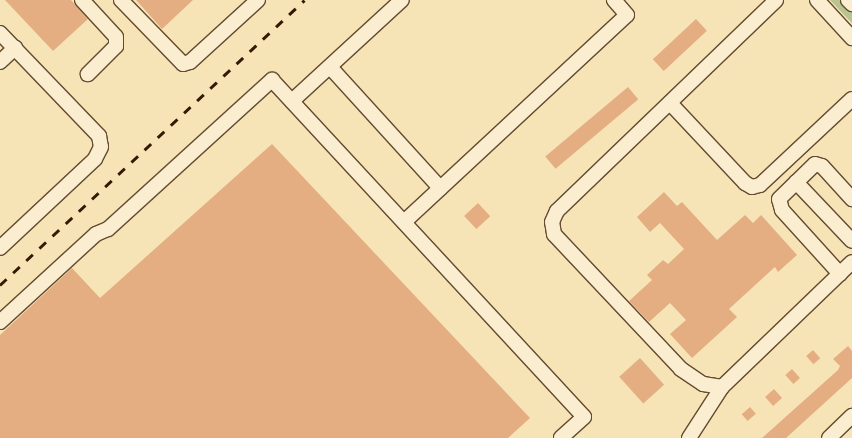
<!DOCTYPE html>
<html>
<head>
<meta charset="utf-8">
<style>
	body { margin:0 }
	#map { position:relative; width:852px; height:438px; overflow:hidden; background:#f7e4b6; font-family:Alegreya,serif }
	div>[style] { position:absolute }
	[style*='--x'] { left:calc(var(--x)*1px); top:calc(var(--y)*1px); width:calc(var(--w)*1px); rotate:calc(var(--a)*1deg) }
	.green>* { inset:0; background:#b9c591 }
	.building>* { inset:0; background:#e4ae82; transform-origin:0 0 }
	.roads { filter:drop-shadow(1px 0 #644b30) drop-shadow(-1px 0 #644b30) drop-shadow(0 1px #644b30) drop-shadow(0 -1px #644b30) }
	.minor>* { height:14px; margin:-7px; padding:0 7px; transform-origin:7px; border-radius:7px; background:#faedd0 }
	.rail>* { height:3px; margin-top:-1.5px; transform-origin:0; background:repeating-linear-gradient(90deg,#331804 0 9px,transparent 0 18px) }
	span { translate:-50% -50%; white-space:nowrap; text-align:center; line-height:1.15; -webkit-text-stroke:5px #faedd0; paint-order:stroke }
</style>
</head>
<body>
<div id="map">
	<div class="green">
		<i style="clip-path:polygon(830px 0,852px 0,852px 23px,845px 16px)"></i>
	</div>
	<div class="building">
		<i style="clip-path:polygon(5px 0,71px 0,88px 19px,53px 51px)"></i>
		<i style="clip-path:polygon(136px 0,193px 0,162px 29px)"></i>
		<i style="left:696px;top:19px;width:16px;height:59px;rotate:47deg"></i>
		<i style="left:628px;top:87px;width:16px;height:108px;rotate:50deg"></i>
		<i style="clip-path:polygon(272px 144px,530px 418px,508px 438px,0 438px,0 335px,72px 268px,100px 298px)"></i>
		<i style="clip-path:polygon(664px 192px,677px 206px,682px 202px,717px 240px,745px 215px,753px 223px,761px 215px,797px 255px,778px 272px,775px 267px,729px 309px,737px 317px,692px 358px,670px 334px,686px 320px,670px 303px,649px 322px,629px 301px,652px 280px,647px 275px,663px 260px,668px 264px,684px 249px,660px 223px,650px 232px,637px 217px)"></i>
		<i style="left:478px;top:203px;width:18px;height:19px;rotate:47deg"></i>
		<i style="clip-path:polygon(848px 346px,852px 351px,852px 378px,786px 438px,762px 438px,838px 370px,840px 366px,833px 359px)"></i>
		<i style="left:813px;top:350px;width:11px;height:9px;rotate:49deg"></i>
		<i style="left:640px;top:358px;width:36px;height:28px;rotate:48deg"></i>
		<i style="left:792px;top:369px;width:12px;height:9px;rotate:48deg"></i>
		<i style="left:774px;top:389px;width:12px;height:12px;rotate:48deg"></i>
		<i style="left:750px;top:407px;width:9px;height:11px;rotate:49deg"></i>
	</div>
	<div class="roads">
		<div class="minor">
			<i style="--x:82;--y:0;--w:50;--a:47.4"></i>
			<i style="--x:116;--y:37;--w:9;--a:90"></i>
			<i style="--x:116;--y:46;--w:40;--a:135"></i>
			<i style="--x:121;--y:0;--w:89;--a:45.9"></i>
			<i style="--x:183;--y:64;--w:7;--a:-16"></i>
			<i style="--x:190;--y:62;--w:92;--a:-42.4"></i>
			<i style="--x:817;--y:0;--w:52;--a:47.4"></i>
			<i style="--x:848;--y:0;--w:6;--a:45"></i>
			<i style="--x:0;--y:33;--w:143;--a:46.1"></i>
			<i style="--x:99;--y:136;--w:11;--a:80"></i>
			<i style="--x:101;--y:147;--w:13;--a:117"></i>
			<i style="--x:95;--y:159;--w:130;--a:136.9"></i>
			<i style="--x:0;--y:62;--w:21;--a:-43"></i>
			<i style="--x:330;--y:67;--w:164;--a:47.7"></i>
			<i style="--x:292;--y:101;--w:149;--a:-42.6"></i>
			<i style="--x:670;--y:103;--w:110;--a:46.8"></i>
			<i style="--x:745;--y:183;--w:8;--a:30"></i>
			<i style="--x:752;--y:187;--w:8;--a:-14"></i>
			<i style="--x:760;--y:185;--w:126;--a:-43.1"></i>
			<i style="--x:796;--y:182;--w:81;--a:46.5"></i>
			<i style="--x:404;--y:222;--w:304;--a:-42.9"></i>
			<i style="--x:627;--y:15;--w:20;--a:-131"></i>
			<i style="--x:840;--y:274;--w:86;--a:-132.2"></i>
			<i style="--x:782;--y:210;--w:11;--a:-105"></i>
			<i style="--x:779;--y:199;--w:50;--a:-44.2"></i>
			<i style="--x:815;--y:164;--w:7;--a:16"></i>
			<i style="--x:822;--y:166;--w:45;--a:47.7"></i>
			<i style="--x:0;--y:322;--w:130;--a:-42.5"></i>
			<i style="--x:96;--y:234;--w:13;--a:-23"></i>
			<i style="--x:108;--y:229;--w:222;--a:-42.3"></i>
			<i style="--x:272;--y:80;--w:459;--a:47.2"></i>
			<i style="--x:584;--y:417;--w:31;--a:138"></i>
			<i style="--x:722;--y:387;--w:19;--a:-171"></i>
			<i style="--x:703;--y:384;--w:27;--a:-146"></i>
			<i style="--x:681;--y:369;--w:185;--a:-133.3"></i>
			<i style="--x:554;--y:234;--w:12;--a:-99"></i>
			<i style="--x:552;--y:222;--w:12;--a:-66"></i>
			<i style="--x:557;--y:211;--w:304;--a:-43.9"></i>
			<i style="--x:689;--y:438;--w:61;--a:-57.1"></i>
			<i style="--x:722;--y:387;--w:180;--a:-43.9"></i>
			<i style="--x:829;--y:438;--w:32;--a:-44"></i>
		</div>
	</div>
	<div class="rail">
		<i style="--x:0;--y:285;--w:417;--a:-43.1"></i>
	</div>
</div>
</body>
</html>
